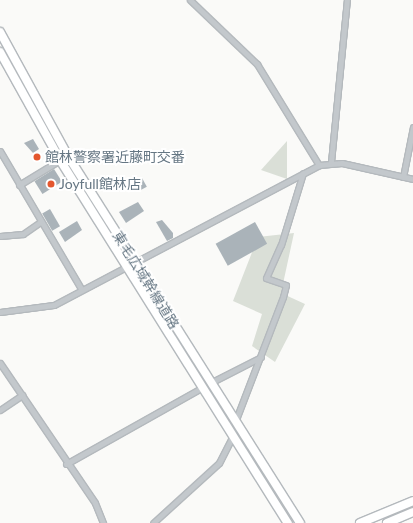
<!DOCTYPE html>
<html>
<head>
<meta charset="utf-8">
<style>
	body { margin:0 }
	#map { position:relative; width:413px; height:523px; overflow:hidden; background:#fafaf8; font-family:Lato,"Noto Sans JP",sans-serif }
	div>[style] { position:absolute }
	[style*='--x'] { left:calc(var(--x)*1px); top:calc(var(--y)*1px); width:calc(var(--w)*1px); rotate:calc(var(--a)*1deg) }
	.green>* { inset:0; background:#dadfd7 }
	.building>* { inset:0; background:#aab3b9; transform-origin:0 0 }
	.roads { filter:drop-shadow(1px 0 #b4b9bd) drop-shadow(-1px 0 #b4b9bd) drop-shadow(0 1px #b4b9bd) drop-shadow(0 -1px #b4b9bd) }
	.minor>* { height:5px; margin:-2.5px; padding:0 2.5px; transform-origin:2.5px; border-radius:2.5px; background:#c3c8cc }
	.trunk>* { height:8px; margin:-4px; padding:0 4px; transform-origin:4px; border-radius:4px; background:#fff }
	.dots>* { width:11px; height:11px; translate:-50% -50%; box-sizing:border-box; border:2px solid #fff; border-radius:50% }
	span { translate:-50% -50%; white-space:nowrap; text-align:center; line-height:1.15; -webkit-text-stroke:4px #fff; paint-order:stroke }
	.poi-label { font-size:14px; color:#657683 }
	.left { translate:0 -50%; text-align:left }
	.street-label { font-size:14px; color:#657683 }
</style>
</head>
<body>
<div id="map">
	<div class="green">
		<i style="clip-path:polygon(287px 141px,287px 179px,261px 170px)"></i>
		<i style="clip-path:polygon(294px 233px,281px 293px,305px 304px,275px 362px,252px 346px,262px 314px,233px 301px,258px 237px)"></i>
	</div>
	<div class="building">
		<i style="clip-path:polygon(33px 139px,39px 149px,33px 153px,24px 143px)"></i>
		<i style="left:54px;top:169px;width:15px;height:23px;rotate:58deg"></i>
		<i style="left:142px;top:178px;width:10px;height:8px;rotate:61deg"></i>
		<i style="clip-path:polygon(138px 202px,144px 211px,126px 223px,119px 212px)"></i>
		<i style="left:50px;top:209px;width:20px;height:9px;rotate:60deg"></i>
		<i style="clip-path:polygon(162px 220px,173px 233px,173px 238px,167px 241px,156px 222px)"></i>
		<i style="clip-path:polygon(77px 221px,82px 230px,65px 242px,59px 232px)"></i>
		<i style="left:255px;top:222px;width:25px;height:45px;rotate:61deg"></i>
	</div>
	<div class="roads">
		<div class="minor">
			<i style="--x:190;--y:0;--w:93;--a:43.7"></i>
			<i style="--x:257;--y:64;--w:119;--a:58.5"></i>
			<i style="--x:0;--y:151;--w:161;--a:59.5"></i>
			<i style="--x:331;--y:162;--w:163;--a:-84.4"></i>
			<i style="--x:403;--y:177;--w:51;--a:-78.7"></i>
			<i style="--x:19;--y:185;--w:48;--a:-31.4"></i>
			<i style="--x:0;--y:236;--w:23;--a:-5"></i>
			<i style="--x:23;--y:234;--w:21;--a:-35"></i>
			<i style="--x:0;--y:312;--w:54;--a:-7.4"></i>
			<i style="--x:54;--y:305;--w:300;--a:-27.8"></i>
			<i style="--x:319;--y:165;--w:23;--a:-5"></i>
			<i style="--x:342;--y:163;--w:73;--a:12.7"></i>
			<i style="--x:0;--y:363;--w:169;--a:55.8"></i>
			<i style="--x:95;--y:503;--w:22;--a:68"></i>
			<i style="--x:210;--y:383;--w:57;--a:-27"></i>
			<i style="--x:0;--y:410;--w:27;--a:-34"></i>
			<i style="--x:235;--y:422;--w:134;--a:-69"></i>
			<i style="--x:283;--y:297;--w:12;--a:-76"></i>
			<i style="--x:286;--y:285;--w:21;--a:-161"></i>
			<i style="--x:266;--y:278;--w:36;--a:-66"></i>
			<i style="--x:281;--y:245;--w:75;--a:-73"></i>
			<i style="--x:66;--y:464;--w:157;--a:-29.3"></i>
			<i style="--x:153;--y:523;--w:89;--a:-42.3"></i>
			<i style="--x:219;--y:463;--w:31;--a:-63"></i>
		</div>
		<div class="trunk">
			<i style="--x:0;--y:32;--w:141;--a:61.3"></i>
			<i style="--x:68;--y:156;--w:434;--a:57.7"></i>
			<i style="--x:0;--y:52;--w:124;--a:60.9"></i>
			<i style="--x:60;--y:160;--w:429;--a:57.9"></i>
			<i style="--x:360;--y:523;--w:57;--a:-22.5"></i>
			<i style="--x:387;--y:523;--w:28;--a:-23"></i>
		</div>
	</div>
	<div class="dots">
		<i style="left:37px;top:157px;background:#e4572e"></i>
		<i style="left:51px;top:184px;background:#e4572e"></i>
	</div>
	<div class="poi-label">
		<span class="left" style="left:45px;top:157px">館林警察署近藤町交番</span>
		<span class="left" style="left:59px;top:184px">Joyfull館林店</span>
	</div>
	<div class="street-label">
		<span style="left:146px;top:280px;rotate:58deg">東毛広域幹線道路</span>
	</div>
</div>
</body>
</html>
